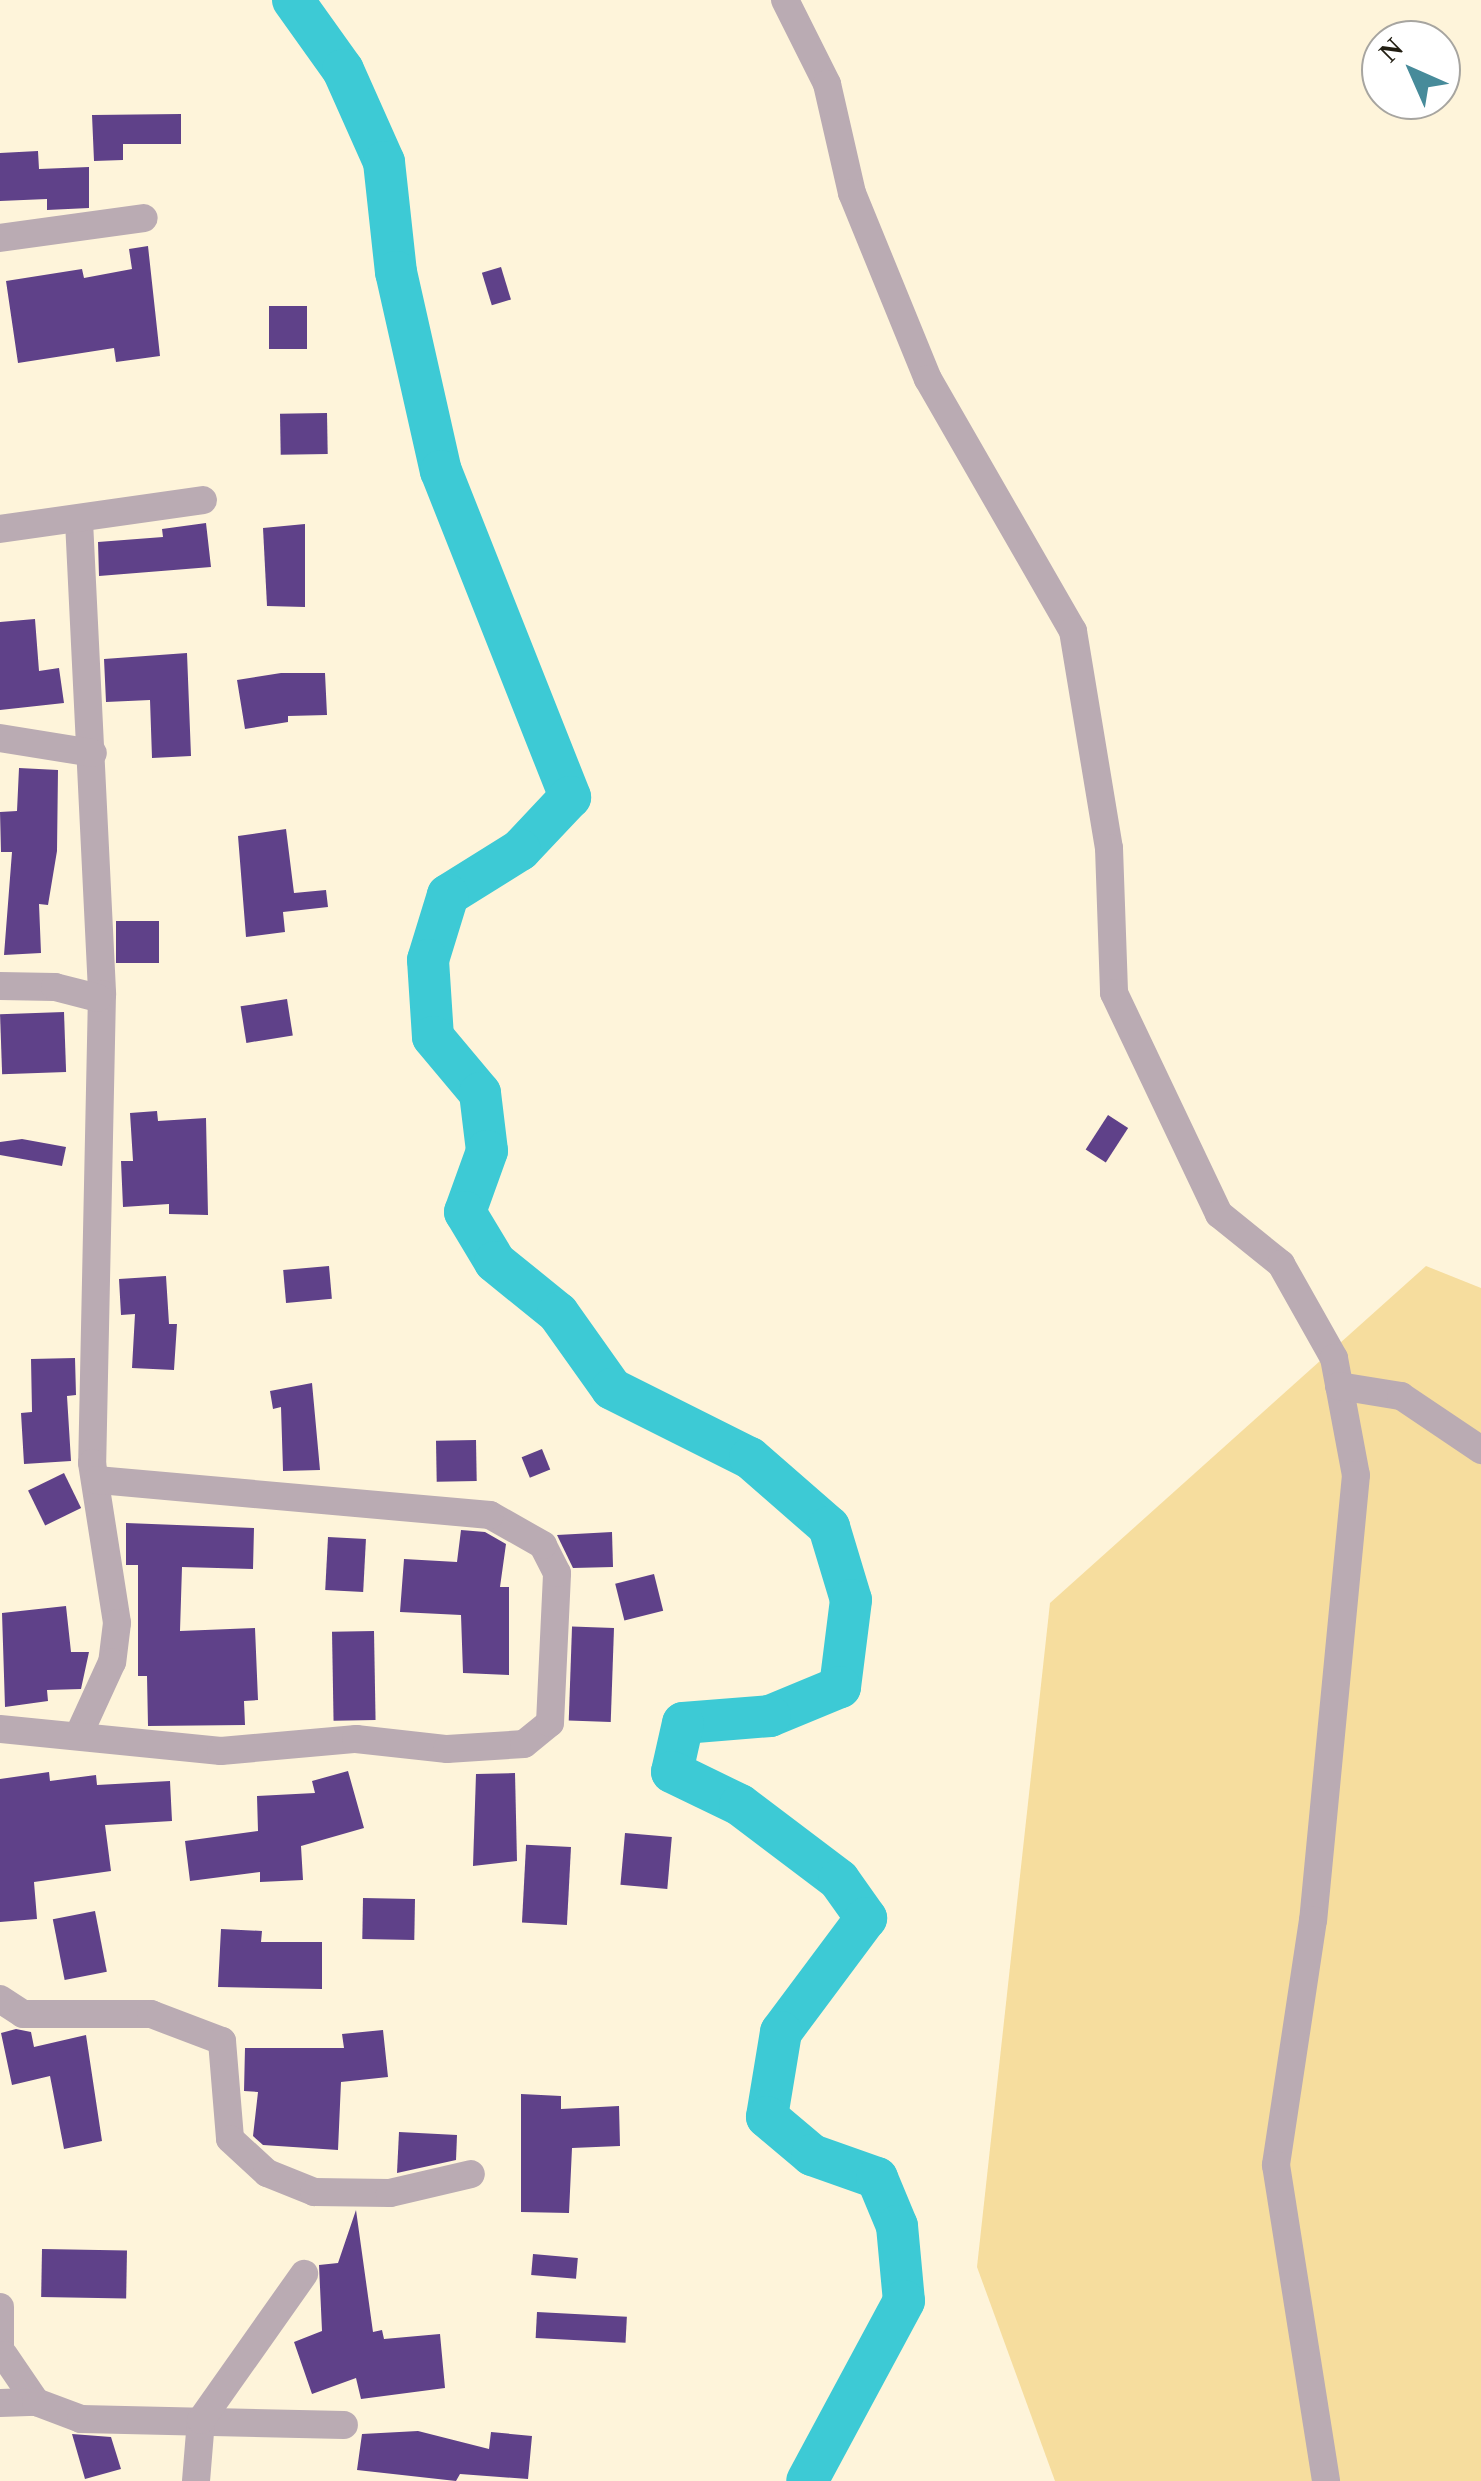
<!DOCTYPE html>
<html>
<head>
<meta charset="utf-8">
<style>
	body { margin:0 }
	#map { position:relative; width:1481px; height:2481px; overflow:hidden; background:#fef4da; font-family:Georgia,serif }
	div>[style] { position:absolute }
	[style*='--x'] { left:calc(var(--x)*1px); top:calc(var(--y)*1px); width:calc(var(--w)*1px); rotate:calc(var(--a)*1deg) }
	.green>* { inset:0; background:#f6dd9e }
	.river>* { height:42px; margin:-21px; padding:0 21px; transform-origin:21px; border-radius:21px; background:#3dcad5 }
	.building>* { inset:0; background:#5f4189; transform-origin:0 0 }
	.minor>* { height:28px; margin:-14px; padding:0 14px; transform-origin:14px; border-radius:14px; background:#baabb3 }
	span { translate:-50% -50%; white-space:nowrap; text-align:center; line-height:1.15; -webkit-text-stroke:10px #fff; paint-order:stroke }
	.north { position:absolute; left:1361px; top:20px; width:100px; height:100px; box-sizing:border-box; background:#fff; border:2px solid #a7a5a0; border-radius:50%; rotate:315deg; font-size:28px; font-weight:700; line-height:40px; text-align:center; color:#221e12 }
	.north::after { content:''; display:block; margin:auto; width:35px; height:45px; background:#478b9a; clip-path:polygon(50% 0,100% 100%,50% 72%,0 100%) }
</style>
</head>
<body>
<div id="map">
	<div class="green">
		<i style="clip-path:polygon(1426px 1266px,1481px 1288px,1481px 2481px,1055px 2481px,977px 2267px,1050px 1603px)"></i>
	</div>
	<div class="river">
		<i style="--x:293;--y:0;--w:86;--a:54.5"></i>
		<i style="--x:343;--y:70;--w:101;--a:66"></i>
		<i style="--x:384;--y:162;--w:111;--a:83.8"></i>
		<i style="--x:396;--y:272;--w:204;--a:77.3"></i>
		<i style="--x:441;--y:471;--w:351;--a:68.4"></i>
		<i style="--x:570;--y:797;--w:73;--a:133.3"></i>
		<i style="--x:520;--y:850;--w:85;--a:148"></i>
		<i style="--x:448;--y:895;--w:68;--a:107.1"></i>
		<i style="--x:428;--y:960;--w:77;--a:86.3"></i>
		<i style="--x:433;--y:1037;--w:73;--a:50"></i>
		<i style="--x:480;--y:1093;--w:58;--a:83.1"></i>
		<i style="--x:487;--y:1151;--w:65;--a:109.8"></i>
		<i style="--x:465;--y:1212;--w:58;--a:59"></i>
		<i style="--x:495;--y:1262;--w:81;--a:39"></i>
		<i style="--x:558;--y:1313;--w:93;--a:54.6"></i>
		<i style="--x:612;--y:1389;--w:154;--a:26.6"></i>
		<i style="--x:750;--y:1458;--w:105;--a:41.1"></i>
		<i style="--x:829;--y:1527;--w:76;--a:73.2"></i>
		<i style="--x:851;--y:1600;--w:88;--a:97.2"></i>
		<i style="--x:840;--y:1687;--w:76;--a:157.5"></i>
		<i style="--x:770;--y:1716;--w:87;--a:175.4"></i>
		<i style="--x:683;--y:1723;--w:50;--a:102.7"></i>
		<i style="--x:672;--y:1772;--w:76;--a:25.9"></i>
		<i style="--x:740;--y:1805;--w:124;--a:37.1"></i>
		<i style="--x:839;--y:1880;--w:47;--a:54.6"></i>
		<i style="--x:866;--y:1918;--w:142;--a:126.7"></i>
		<i style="--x:781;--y:2032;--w:86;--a:99.4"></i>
		<i style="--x:767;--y:2117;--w:59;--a:40.2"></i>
		<i style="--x:812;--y:2155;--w:69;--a:19.5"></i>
		<i style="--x:877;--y:2178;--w:52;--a:67.4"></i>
		<i style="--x:897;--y:2226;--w:75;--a:84.7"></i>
		<i style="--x:904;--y:2301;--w:204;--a:118.3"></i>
	</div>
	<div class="building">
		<i style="clip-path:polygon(181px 114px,181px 144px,123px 144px,123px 160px,94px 161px,92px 115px)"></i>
		<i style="clip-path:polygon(38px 151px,39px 169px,89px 167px,89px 208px,47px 210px,47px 199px,0 201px,0 153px)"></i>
		<i style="clip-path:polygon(148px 246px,160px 356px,116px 362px,114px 348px,18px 363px,6px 281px,82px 269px,84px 278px,132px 269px,129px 249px)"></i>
		<i style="left:501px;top:267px;width:34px;height:20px;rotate:73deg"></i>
		<i style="left:269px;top:306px;width:38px;height:43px"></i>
		<i style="left:327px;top:413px;width:41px;height:47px;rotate:89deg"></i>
		<i style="clip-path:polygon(206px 523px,211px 567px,99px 576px,98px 542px,163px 537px,162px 529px)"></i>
		<i style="clip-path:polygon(305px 524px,305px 607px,267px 606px,263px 528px)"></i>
		<i style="clip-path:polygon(35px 619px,39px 671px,59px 668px,64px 703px,0 710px,0 622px)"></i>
		<i style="clip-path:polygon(187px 653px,191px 756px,152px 758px,150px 700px,106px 702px,104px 659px)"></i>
		<i style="clip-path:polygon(281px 673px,325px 673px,327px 715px,288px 716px,288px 722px,245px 729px,237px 680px)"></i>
		<i style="clip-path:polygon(19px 768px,58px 770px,57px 851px,48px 905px,39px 904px,41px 953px,4px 955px,12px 852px,1px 852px,0 812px,17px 811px)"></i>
		<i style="clip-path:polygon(286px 829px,294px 893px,326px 890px,328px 907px,283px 912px,285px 932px,246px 937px,238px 836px)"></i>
		<i style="left:159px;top:921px;width:42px;height:43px;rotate:90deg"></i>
		<i style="left:287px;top:999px;width:37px;height:47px;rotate:81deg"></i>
		<i style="left:64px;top:1012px;width:60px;height:64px;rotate:88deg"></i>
		<i style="clip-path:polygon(157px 1111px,158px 1121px,206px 1118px,208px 1215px,169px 1214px,169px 1204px,123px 1207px,121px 1161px,133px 1161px,130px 1113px)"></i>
		<i style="left:1108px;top:1115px;width:24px;height:41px;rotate:33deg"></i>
		<i style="clip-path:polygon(22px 1139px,66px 1147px,62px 1166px,0 1155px,0 1142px)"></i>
		<i style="left:329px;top:1266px;width:33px;height:46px;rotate:85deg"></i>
		<i style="clip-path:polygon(166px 1276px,169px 1324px,177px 1324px,174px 1370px,132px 1368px,135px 1314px,121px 1315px,119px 1279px)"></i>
		<i style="clip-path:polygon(75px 1358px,76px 1395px,67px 1396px,71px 1461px,24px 1464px,21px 1413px,32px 1412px,31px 1359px)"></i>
		<i style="clip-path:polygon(312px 1383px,320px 1470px,283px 1471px,281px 1407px,273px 1409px,270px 1391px)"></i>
		<i style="left:476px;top:1440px;width:41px;height:40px;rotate:89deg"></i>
		<i style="left:542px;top:1449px;width:22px;height:22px;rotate:68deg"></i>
		<i style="left:64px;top:1473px;width:39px;height:40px;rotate:64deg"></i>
		<i style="clip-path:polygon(126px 1523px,254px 1528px,253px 1569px,182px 1567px,180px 1631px,255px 1628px,258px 1700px,244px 1701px,245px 1725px,148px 1726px,147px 1676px,138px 1676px,138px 1565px,126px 1565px)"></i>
		<i style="clip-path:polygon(461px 1530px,485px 1532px,506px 1544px,500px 1587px,509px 1587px,509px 1675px,463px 1673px,461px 1615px,400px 1612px,404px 1559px,457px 1562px)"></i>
		<i style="clip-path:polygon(612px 1532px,613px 1567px,573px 1568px,557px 1535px)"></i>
		<i style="left:328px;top:1537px;width:38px;height:53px;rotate:3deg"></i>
		<i style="left:654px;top:1574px;width:38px;height:40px;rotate:76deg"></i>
		<i style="clip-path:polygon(66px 1606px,71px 1652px,89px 1652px,81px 1689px,47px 1690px,48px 1701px,5px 1707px,2px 1613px)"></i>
		<i style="left:614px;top:1628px;width:94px;height:42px;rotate:92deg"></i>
		<i style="left:374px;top:1631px;width:89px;height:42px;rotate:89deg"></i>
		<i style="clip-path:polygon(348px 1771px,364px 1828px,301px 1846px,303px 1880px,260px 1882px,260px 1872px,190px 1881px,185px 1841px,258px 1831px,257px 1796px,315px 1793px,312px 1781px)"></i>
		<i style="clip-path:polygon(49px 1772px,50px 1781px,96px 1775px,97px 1785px,170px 1781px,172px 1821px,105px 1825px,111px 1871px,34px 1882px,37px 1919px,0 1922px,0 1779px)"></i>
		<i style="clip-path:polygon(515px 1773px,517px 1861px,473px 1866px,476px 1774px)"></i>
		<i style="left:625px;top:1833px;width:47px;height:52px;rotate:5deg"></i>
		<i style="left:571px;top:1847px;width:78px;height:45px;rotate:93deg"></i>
		<i style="left:363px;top:1898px;width:52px;height:41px;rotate:1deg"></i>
		<i style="left:95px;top:1911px;width:62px;height:43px;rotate:79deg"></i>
		<i style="clip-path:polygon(221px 1929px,262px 1931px,261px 1942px,322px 1942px,322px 1989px,218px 1987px)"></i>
		<i style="clip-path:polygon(16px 2029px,31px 2032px,34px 2047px,86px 2035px,102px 2141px,64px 2149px,50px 2076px,12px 2085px,1px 2033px)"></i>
		<i style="clip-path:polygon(383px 2030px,388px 2077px,341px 2082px,338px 2150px,263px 2145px,253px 2136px,258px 2092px,244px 2091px,245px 2048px,344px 2048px,342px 2034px)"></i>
		<i style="clip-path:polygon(521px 2094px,561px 2096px,561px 2109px,619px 2106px,620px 2146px,572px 2148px,569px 2213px,521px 2212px)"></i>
		<i style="clip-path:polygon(399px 2132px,457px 2135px,456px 2160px,397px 2173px)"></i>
		<i style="clip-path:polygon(356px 2210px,373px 2332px,382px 2330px,384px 2339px,440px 2334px,445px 2388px,361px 2399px,356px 2378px,312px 2394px,294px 2342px,322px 2331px,319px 2265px,338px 2263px)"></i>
		<i style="left:42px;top:2249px;width:85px;height:48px;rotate:1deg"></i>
		<i style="left:533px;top:2254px;width:45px;height:21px;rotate:5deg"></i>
		<i style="left:537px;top:2312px;width:90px;height:26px;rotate:3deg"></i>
		<i style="clip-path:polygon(418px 2431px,489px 2449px,491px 2432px,532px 2436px,528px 2479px,460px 2474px,456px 2481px,357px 2470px,362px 2434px)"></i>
		<i style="clip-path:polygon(72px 2434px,111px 2437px,121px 2469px,85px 2479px)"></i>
	</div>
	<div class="minor">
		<i style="--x:785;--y:0;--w:94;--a:63.4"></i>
		<i style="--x:827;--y:84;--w:112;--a:77.1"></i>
		<i style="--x:852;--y:193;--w:201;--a:67.8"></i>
		<i style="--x:928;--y:379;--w:291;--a:60.1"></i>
		<i style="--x:1073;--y:631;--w:220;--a:80.6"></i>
		<i style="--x:1109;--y:848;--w:145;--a:88"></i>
		<i style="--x:1114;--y:993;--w:245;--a:64.6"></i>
		<i style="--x:1219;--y:1214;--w:80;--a:38.9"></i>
		<i style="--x:1281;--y:1264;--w:108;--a:60.6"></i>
		<i style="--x:1334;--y:1358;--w:119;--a:79.4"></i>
		<i style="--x:1356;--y:1475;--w:447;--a:95.5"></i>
		<i style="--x:1313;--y:1920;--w:248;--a:98.6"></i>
		<i style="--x:1276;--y:2165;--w:320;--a:81"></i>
		<i style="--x:0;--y:238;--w:145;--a:-7.9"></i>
		<i style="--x:79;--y:521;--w:474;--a:87.2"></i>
		<i style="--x:102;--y:994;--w:469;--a:91.2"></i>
		<i style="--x:92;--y:1463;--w:162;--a:81.1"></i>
		<i style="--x:117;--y:1623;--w:39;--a:97"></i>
		<i style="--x:112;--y:1662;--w:77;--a:114.6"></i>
		<i style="--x:0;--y:529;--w:205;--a:-8.1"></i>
		<i style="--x:0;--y:738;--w:94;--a:9.2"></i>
		<i style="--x:0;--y:986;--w:55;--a:1"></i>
		<i style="--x:55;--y:987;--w:44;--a:14.3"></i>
		<i style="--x:1339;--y:1386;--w:63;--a:9.2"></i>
		<i style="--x:1401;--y:1396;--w:97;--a:34"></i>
		<i style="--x:0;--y:1729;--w:222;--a:5.7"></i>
		<i style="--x:221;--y:1751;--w:136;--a:-5.1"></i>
		<i style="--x:356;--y:1739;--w:92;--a:6.3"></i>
		<i style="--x:447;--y:1749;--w:77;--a:-3.7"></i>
		<i style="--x:524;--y:1744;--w:33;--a:-39"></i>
		<i style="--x:550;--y:1723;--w:150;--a:-87.3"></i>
		<i style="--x:557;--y:1573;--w:31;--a:-117"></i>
		<i style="--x:543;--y:1545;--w:61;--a:-150.5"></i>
		<i style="--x:490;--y:1515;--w:395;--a:-174.9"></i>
		<i style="--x:0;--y:1999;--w:27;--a:33"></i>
		<i style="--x:23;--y:2014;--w:128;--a:0"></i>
		<i style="--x:151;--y:2014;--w:76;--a:20.8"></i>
		<i style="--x:222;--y:2041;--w:98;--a:85.3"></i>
		<i style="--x:230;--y:2139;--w:50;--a:42.6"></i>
		<i style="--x:267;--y:2173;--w:51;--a:22"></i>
		<i style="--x:314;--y:2192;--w:76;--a:0.8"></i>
		<i style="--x:390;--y:2193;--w:83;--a:-13.2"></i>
		<i style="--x:0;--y:2307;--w:52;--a:90"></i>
		<i style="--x:4;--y:2355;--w:57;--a:55.8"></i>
		<i style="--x:0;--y:2403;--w:36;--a:-2"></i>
		<i style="--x:36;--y:2402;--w:48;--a:20.7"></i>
		<i style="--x:81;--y:2419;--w:263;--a:1.3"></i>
		<i style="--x:196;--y:2481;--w:61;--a:-85.3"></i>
		<i style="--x:201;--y:2420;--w:179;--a:-54.8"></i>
	</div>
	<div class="north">N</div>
</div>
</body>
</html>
